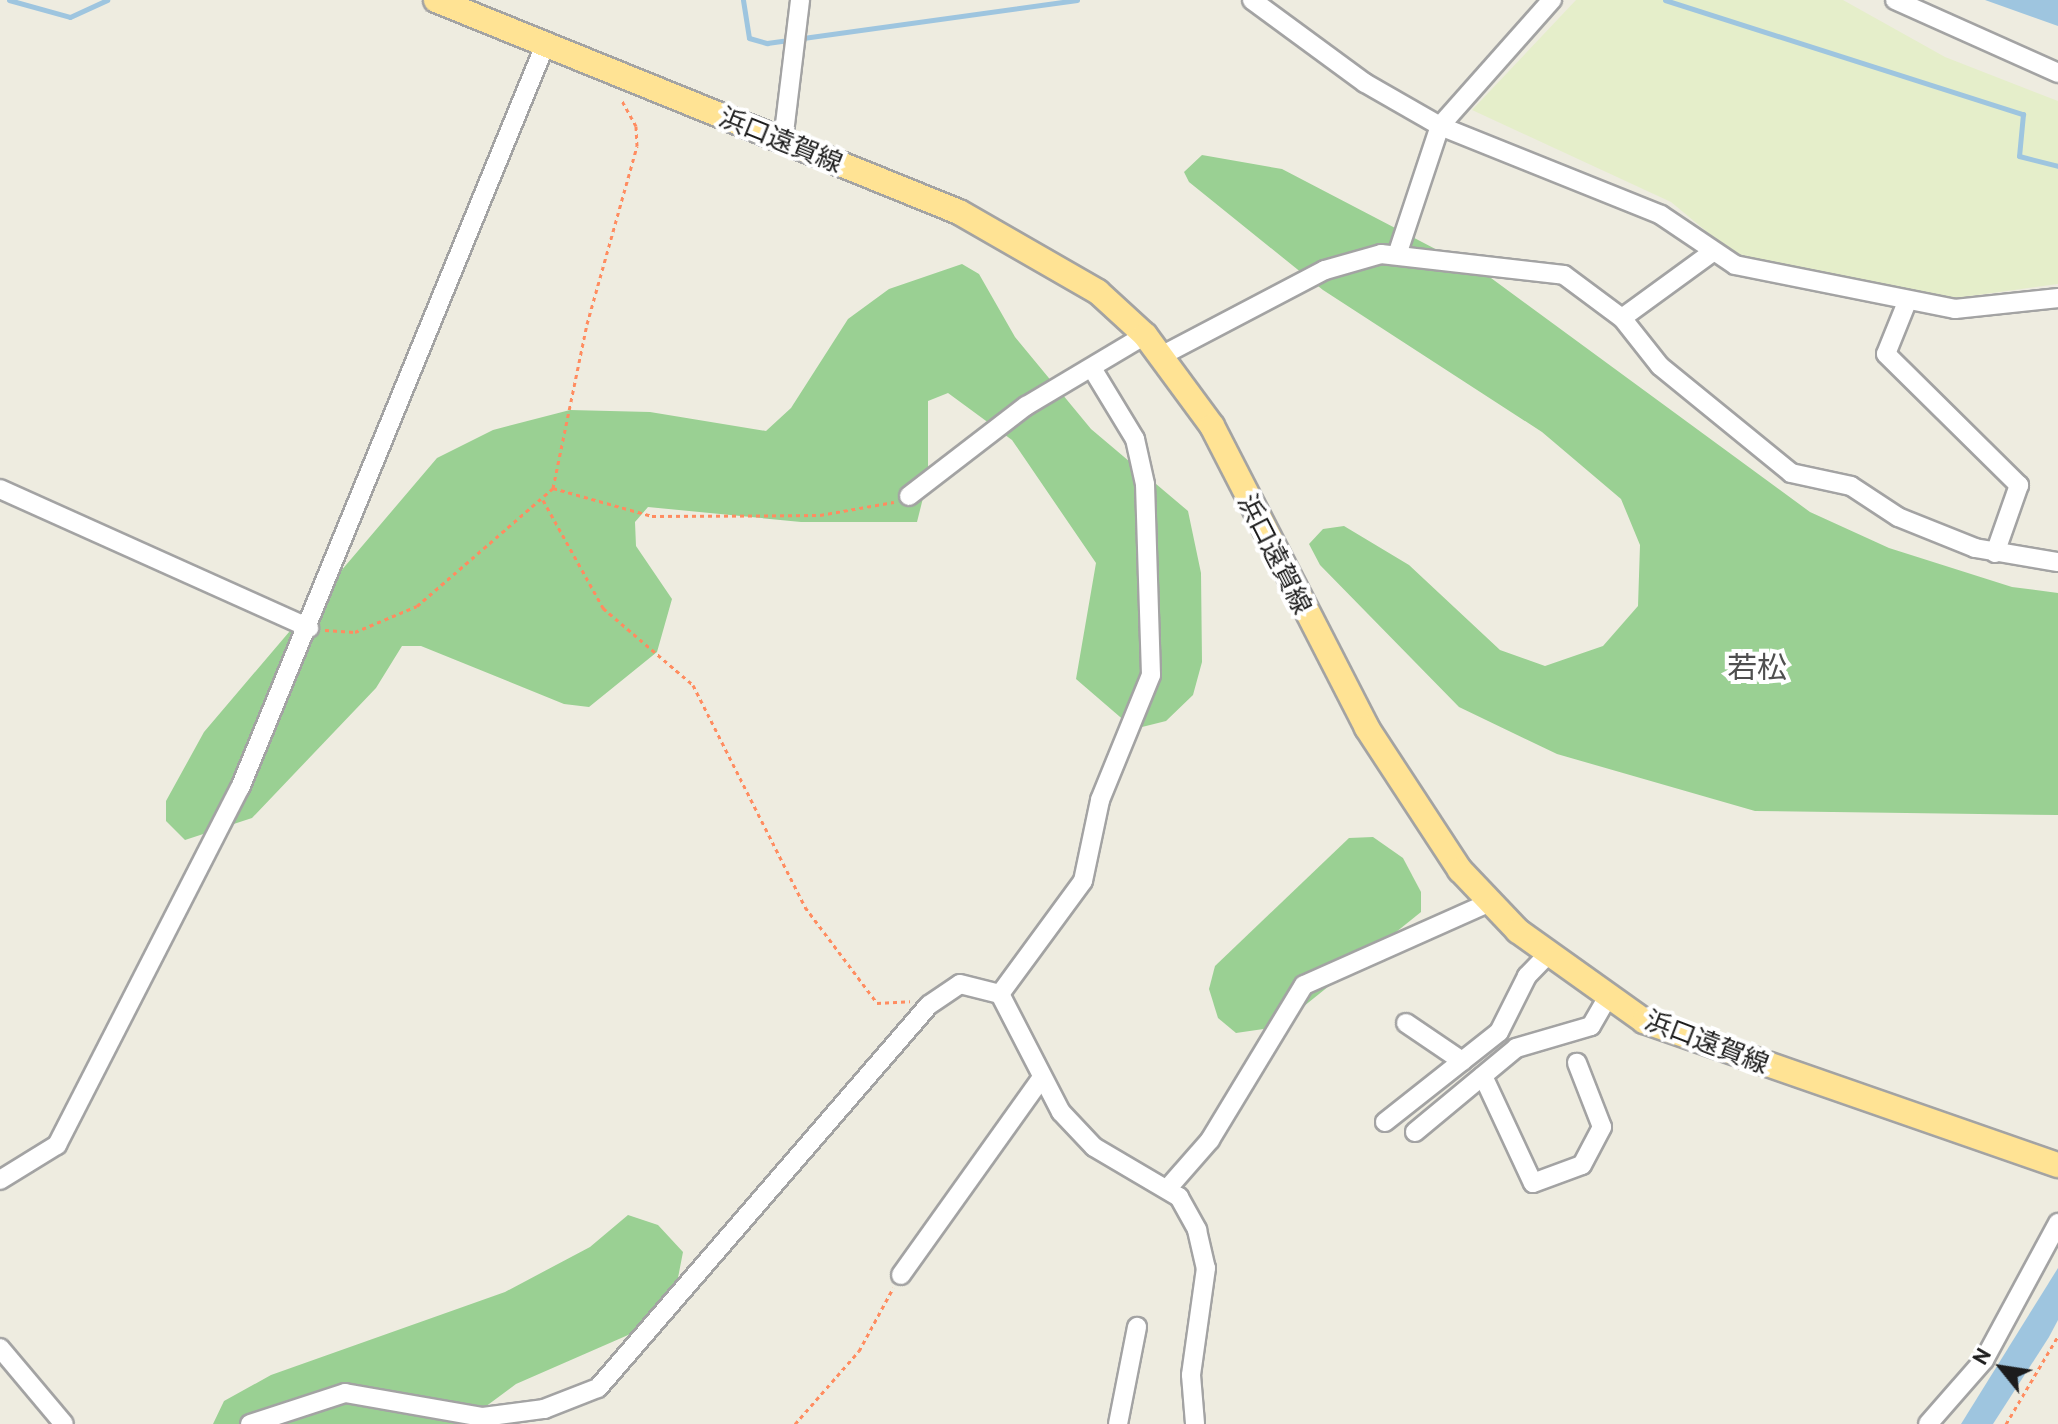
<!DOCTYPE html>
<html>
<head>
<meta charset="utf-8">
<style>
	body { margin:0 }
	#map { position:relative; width:2058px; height:1424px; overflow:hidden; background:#eeece0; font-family:"PT Sans","Noto Sans JP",sans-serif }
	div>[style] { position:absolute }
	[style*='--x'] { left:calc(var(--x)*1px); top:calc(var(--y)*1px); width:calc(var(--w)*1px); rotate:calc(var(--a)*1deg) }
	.farmland>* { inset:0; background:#e5eeca }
	.forest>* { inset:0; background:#9ad093 }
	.water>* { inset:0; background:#9ec5df }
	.stream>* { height:5px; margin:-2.5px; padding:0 2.5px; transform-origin:2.5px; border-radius:2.5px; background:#9ec5df }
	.path>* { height:3px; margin-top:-1.5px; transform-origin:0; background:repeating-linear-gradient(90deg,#ff8c60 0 4px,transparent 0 8px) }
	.roads { filter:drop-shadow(2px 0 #a3a3a3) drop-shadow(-2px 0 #a3a3a3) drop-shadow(0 2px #a3a3a3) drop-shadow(0 -2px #a3a3a3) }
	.minor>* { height:18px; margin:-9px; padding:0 9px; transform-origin:9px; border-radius:9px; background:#fff }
	.major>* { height:24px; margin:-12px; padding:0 12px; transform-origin:12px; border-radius:12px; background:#ffe394 }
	span { translate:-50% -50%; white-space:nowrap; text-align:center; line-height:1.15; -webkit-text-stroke:8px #fff; paint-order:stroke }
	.street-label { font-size:26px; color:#1c1c1c }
	.quarter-label { font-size:30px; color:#4f4f4f }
	.north { position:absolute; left:1962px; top:1328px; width:80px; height:80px; -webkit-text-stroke:6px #fff; paint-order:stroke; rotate:300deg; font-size:22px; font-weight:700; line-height:32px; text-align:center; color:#1c1c1c }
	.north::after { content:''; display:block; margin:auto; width:28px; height:36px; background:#1c1c1c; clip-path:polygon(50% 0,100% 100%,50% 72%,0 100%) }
</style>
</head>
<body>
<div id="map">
	<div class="farmland">
		<i style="clip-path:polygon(1576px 0,1843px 0,1945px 57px,2058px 101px,2058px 284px,1956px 298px,1741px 260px,1671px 202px,1472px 110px)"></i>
	</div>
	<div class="forest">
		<i style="clip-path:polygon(1202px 155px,1282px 169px,1491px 278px,1810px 512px,1889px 548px,2012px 587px,2058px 593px,2058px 815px,1755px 811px,1557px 754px,1459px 707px,1320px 565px,1309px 544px,1323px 529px,1344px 526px,1409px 565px,1500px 650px,1545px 666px,1603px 646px,1638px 606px,1640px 545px,1621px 499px,1542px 432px,1323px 290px,1189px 182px,1184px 172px)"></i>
		<i style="clip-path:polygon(962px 264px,979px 274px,1015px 337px,1091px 429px,1188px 511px,1201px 573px,1202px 662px,1193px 695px,1166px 721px,1134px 729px,1076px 679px,1096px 563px,1012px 440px,948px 393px,928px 401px,928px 478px,917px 522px,801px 522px,648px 507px,635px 522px,636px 546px,672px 599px,657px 652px,589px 707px,564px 704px,421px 646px,402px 646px,376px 688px,252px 818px,185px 840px,166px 821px,166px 801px,204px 732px,437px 458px,493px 430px,570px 410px,650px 412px,766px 431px,791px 408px,848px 319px,889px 289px)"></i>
		<i style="clip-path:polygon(1373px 837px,1403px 858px,1421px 892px,1421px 912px,1278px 1027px,1236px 1033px,1218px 1018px,1209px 989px,1215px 966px,1349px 838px)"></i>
		<i style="clip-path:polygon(628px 1215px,658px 1225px,683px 1252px,677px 1283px,651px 1325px,516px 1384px,462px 1424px,213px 1424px,224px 1401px,271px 1375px,505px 1292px,590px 1247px)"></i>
	</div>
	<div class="water">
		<i style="clip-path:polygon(1985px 0,2058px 0,2058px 26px)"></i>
		<i style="clip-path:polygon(2058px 1268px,2058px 1320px,2049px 1337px,1993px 1424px,1961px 1424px)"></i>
	</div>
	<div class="stream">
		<i style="--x:9;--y:0;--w:63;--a:15.6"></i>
		<i style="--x:70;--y:17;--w:41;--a:-24.7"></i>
		<i style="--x:743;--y:0;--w:38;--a:81"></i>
		<i style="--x:749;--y:38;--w:19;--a:16"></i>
		<i style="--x:767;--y:43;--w:313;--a:-7.9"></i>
		<i style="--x:1665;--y:0;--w:376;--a:17.7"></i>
		<i style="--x:2023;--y:114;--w:42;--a:95.4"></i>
		<i style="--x:2019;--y:156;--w:40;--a:14.4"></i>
	</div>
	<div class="path">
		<i style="--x:553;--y:488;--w:167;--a:-78.3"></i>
		<i style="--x:587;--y:324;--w:185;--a:-74.3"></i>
		<i style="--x:637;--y:146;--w:20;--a:-93"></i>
		<i style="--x:636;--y:126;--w:31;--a:-119"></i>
		<i style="--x:543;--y:500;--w:124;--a:60.9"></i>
		<i style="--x:603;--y:608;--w:118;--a:40.5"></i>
		<i style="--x:693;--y:685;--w:249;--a:63.2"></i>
		<i style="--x:805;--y:907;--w:120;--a:53.1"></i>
		<i style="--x:877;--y:1003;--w:33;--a:-3"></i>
		<i style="--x:325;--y:630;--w:30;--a:4"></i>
		<i style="--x:355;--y:632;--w:67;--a:-22.8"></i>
		<i style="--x:417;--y:606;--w:180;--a:-40.9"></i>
		<i style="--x:553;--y:488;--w:103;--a:15.8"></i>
		<i style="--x:652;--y:516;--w:168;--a:-0.3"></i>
		<i style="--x:820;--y:515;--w:75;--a:-10"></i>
		<i style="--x:795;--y:1424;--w:97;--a:-48.8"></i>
		<i style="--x:859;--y:1351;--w:72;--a:-61.6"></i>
		<i style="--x:2006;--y:1424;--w:102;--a:-59.4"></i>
	</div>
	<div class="roads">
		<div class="minor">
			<i style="--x:1252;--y:0;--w:140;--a:36.3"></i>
			<i style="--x:1365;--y:83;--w:86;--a:29.8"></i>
			<i style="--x:1440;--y:126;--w:238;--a:21.9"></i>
			<i style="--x:1661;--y:215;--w:89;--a:34"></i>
			<i style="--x:1735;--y:265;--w:224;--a:11.3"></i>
			<i style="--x:1955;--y:309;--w:104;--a:-6.1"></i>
			<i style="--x:1895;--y:0;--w:179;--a:24.1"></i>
			<i style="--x:783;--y:141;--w:142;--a:-83.1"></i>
			<i style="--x:1397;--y:255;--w:136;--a:-71.6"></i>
			<i style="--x:1440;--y:126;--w:169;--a:-48.4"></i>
			<i style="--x:1907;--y:302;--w:56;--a:112"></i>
			<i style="--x:1886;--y:354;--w:187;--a:44.6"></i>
			<i style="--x:2019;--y:485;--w:72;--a:109.4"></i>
			<i style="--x:1622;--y:318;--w:110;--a:-36.1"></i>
			<i style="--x:1161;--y:356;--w:185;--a:-27.7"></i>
			<i style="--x:1325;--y:270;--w:58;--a:-15.9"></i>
			<i style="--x:1381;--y:254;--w:184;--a:6.5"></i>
			<i style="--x:1564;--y:275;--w:72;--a:36.6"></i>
			<i style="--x:1622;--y:318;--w:61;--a:51.6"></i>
			<i style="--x:1660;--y:366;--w:169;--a:39.2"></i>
			<i style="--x:1791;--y:473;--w:61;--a:12.2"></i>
			<i style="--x:1851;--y:486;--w:56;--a:33.4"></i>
			<i style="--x:1898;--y:517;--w:83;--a:21.9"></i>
			<i style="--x:1975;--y:548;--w:84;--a:9.6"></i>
			<i style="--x:0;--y:489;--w:339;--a:24.2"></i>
			<i style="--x:909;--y:496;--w:148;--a:-37.6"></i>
			<i style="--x:1026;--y:406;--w:139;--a:-30.8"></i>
			<i style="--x:1000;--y:994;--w:140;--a:-53.7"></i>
			<i style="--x:1083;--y:881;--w:83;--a:-78.1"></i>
			<i style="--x:1100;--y:800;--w:135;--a:-67.8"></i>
			<i style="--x:1151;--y:675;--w:191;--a:-91.8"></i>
			<i style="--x:1145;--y:484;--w:46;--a:-102.5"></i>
			<i style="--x:1135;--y:439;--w:81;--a:-121.3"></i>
			<i style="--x:1406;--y:1023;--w:68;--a:34.2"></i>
			<i style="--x:1483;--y:1076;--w:118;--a:65"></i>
			<i style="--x:1533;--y:1183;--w:52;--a:-20.2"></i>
			<i style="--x:1582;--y:1165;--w:43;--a:-62.2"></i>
			<i style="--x:1602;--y:1127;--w:69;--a:-111.3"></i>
			<i style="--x:1385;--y:1122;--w:145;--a:-38.3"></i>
			<i style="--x:1499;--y:1032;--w:63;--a:-63.4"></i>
			<i style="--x:1527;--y:976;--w:29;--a:-46"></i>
			<i style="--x:1415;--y:1132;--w:131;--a:-39.7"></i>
			<i style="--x:1516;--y:1048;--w:78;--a:-16.3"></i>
			<i style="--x:1591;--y:1026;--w:32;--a:-60"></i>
			<i style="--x:0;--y:1180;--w:67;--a:-31.6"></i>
			<i style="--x:57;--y:1145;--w:401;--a:-62.9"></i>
			<i style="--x:240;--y:788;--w:803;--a:-67.68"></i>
			<i style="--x:1168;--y:1188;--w:64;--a:-48.8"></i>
			<i style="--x:1210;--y:1140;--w:181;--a:-58.8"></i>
			<i style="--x:1304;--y:985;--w:204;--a:-24"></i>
			<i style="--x:901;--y:1275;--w:241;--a:-54.5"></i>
			<i style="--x:0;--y:1348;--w:99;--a:49.9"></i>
			<i style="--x:250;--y:1424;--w:100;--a:-18.1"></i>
			<i style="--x:345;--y:1393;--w:140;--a:9.9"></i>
			<i style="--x:483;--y:1417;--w:62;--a:-7.5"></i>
			<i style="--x:544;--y:1409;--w:58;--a:-21.3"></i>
			<i style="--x:598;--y:1388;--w:506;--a:-49.17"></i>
			<i style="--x:929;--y:1005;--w:37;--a:-34"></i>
			<i style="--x:960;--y:984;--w:41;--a:14"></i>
			<i style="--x:1000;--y:994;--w:133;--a:62.7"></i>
			<i style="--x:1061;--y:1112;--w:48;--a:46.7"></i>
			<i style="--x:1094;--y:1147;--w:99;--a:30.5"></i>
			<i style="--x:1179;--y:1197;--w:38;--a:61"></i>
			<i style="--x:1197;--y:1230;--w:39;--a:77"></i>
			<i style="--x:1206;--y:1268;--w:108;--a:98"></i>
			<i style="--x:1191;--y:1375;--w:49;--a:85.3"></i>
			<i style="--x:1118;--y:1424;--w:99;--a:-78.9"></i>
			<i style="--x:1928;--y:1424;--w:85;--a:-48.8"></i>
			<i style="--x:1984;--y:1360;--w:156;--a:-61.6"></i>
		</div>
		<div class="major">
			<i style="--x:436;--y:0;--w:564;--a:22.07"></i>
			<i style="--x:959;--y:212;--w:160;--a:29.9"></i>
			<i style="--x:1098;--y:292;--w:64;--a:42.5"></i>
			<i style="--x:1145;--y:335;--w:113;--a:53.6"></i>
			<i style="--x:1212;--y:426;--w:339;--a:62.8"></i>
			<i style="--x:1367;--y:728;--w:170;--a:56.8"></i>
			<i style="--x:1460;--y:870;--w:84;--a:46.4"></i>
			<i style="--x:1518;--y:931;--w:155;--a:35.5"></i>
			<i style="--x:1644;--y:1021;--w:438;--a:19.2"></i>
		</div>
	</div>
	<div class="street-label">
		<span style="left:781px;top:140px;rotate:22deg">浜口遠賀線</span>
		<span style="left:1275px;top:554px;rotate:63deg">浜口遠賀線</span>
		<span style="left:1707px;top:1042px;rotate:21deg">浜口遠賀線</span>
	</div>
	<div class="quarter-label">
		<span style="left:1757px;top:667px">若松</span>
	</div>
	<div class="north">N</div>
</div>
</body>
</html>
